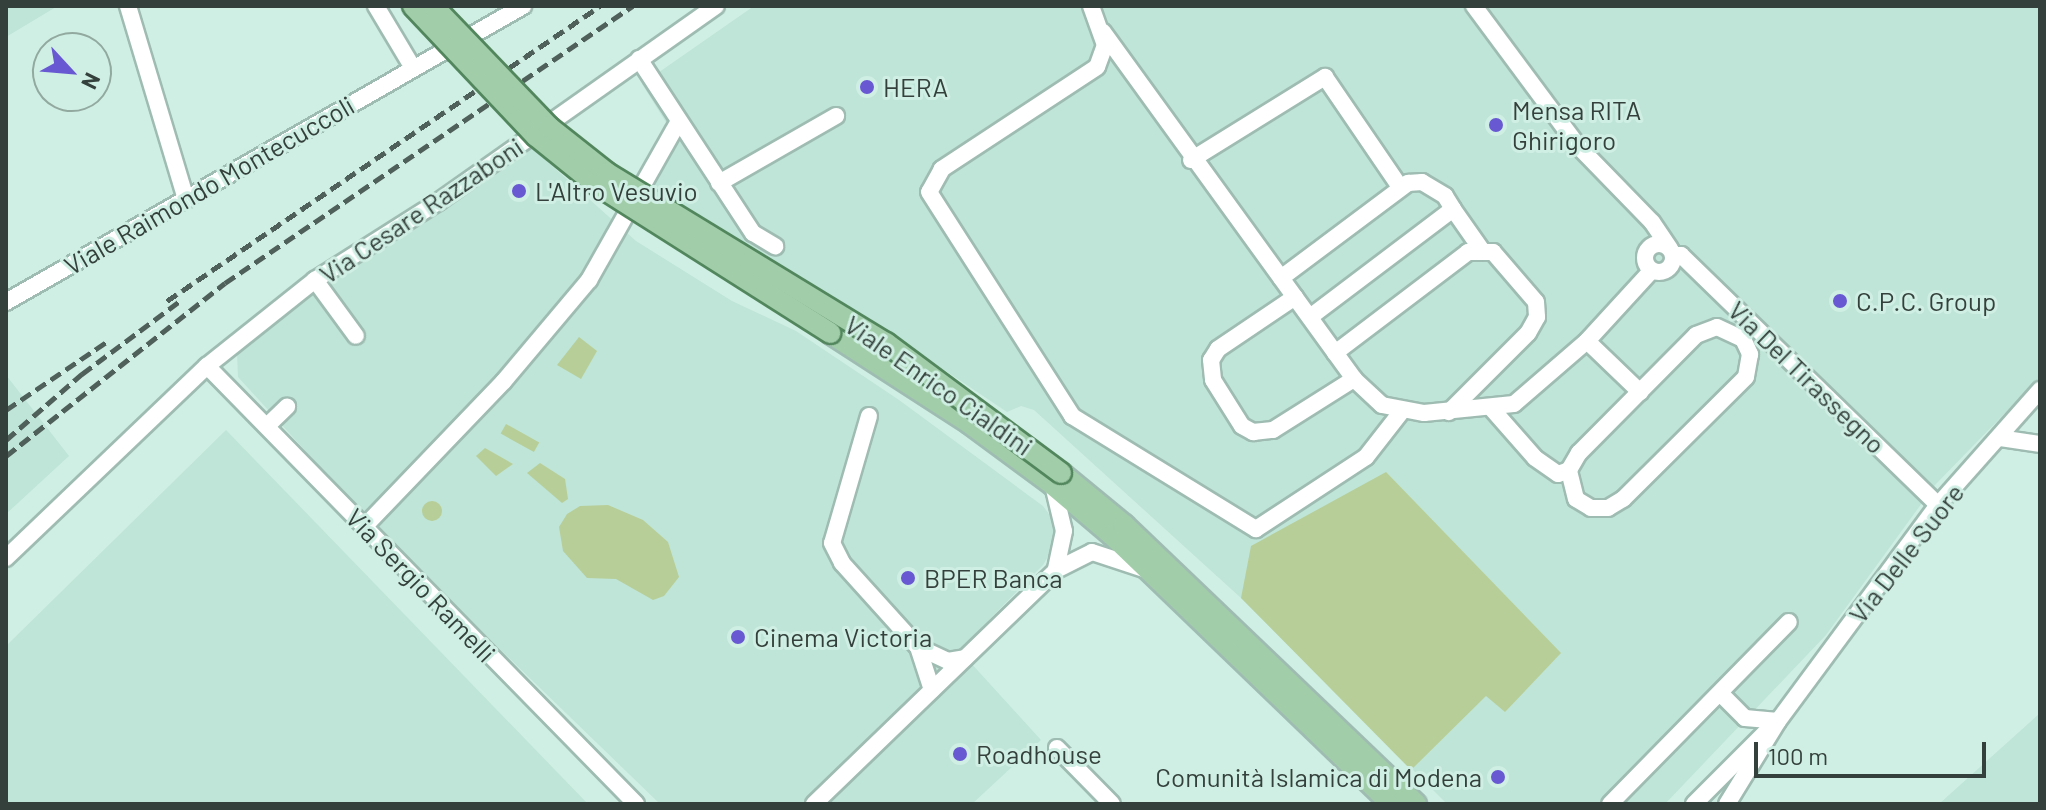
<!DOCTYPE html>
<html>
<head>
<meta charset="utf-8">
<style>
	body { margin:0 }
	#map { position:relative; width:2046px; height:810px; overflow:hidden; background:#d0efe4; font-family:Barlow,sans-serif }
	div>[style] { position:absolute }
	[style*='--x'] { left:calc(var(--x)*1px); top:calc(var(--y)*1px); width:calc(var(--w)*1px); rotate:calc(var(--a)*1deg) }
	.built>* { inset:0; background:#bee5d7 }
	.green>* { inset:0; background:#b8ce98; transform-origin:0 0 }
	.round { border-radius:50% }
	.roads { filter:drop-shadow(2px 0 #9fbcb2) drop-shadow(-2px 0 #9fbcb2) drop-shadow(0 2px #9fbcb2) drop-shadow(0 -2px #9fbcb2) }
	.minor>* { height:16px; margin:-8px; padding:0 8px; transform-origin:8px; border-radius:8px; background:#fff }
	.minor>.ring { margin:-8px; padding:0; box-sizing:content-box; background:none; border:16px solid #fff; border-radius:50% }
	.major>* { height:20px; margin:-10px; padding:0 10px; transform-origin:10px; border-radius:10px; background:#a1cda9 }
	.rail>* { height:5px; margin-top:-2.5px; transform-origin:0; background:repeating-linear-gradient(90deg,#4f5f59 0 12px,transparent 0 18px) }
	.bridges { filter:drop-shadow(2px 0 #52865d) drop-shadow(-2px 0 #52865d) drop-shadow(0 2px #52865d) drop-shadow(0 -2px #52865d) }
	.major-bridge>* { height:20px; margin:-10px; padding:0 10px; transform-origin:10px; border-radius:10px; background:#a1cda9 }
	.dots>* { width:22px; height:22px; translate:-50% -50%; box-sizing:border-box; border:4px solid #d0efe4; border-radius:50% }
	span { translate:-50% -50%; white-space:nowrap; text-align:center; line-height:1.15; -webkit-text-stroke:6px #d0efe4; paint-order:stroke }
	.poi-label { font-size:26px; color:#34403b }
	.left { translate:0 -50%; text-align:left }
	.right { translate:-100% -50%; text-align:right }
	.street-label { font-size:26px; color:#34403b }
	.frame { position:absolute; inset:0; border:8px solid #34403b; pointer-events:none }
	.north { position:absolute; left:32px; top:32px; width:80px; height:80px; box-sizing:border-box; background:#d0efe4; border:2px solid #92a9a0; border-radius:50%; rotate:116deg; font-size:22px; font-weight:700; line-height:32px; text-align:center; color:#34403b }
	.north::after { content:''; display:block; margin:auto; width:28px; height:36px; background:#6859d3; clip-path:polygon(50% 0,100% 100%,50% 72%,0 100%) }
	.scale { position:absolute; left:1754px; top:742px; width:232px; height:36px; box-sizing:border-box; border:4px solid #34403b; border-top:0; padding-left:10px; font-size:24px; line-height:28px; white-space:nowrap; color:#34403b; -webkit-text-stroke:6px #d0efe4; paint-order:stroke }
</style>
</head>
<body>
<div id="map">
	<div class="built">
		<i style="clip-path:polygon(6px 6px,54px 6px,56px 7px,6px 37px)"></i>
		<i style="clip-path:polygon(754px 6px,2040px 6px,2040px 377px,1935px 485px,1826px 635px,1665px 804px,1447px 804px,1241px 598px,1034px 410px,1021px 406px,1007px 412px,883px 329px,637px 182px,667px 124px,642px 84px)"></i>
		<i style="clip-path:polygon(532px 148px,636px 241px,732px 301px,796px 331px,899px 400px,1043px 506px,1054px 521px,1053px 548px,1043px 565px,959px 650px,1041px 740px,972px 804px,660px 804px,384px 537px,238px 377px,237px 353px,244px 342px,329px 279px)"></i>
		<i style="clip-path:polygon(6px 375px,69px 456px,6px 514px)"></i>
		<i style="clip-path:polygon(226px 430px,588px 804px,6px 804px,6px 646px)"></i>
		<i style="clip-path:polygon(2040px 713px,2040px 804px,1939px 804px)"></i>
	</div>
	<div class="green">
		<i style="clip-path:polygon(579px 337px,597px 351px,581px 379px,557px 365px)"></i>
		<i style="left:506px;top:424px;width:38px;height:11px;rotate:29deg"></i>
		<i style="clip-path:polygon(485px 448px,513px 464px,496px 476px,476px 456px)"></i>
		<i style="clip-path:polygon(540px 463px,565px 479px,568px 499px,562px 503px,527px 473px)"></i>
		<i style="clip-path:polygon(1386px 472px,1561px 653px,1505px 712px,1486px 696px,1411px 770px,1241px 598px,1251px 546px)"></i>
		<i class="round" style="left:422px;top:501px;width:20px;height:20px"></i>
		<i style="clip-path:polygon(608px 505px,643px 520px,668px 542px,679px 577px,664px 596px,653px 600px,616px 579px,587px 578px,563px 551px,559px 527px,567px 514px,580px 506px)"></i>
	</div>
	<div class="roads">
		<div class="minor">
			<i style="--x:128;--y:6;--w:202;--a:73.3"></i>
			<i style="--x:376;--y:6;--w:72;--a:59.2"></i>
			<i style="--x:1091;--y:6;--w:41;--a:70.3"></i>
			<i style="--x:1105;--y:45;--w:23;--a:110"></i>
			<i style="--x:1097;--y:67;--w:186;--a:146.7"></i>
			<i style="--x:942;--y:169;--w:26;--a:119"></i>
			<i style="--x:929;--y:192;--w:266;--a:57.4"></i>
			<i style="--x:1072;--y:416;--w:216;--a:31.6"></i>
			<i style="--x:1256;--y:529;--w:131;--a:-33.2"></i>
			<i style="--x:1366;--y:457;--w:58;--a:-52"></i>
			<i style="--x:1474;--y:6;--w:174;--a:53.4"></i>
			<i style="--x:1578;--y:146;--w:106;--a:45.8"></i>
			<i style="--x:1652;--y:222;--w:32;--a:56"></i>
			<i style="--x:1103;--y:32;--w:428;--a:54.1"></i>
			<i style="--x:1354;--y:379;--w:38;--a:43"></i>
			<i style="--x:1382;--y:405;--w:43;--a:10.8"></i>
			<i style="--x:1424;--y:413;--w:90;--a:-5.7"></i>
			<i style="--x:1514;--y:404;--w:96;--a:-40.8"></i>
			<i style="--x:1587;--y:341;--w:96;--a:-47.5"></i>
			<i style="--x:639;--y:59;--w:208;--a:56.8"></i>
			<i style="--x:753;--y:233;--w:26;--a:31"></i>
			<i style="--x:1191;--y:160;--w:158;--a:-31.8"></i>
			<i style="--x:1325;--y:77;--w:133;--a:55.7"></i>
			<i style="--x:719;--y:183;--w:135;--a:-29.8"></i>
			<i style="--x:1453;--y:209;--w:49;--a:55"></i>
			<i class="ring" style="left:1645px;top:244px;width:12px;height:12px"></i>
			<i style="--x:1673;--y:255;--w:8;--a:0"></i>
			<i style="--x:1681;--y:255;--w:359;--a:44.2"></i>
			<i style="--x:1281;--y:278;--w:159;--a:-36.8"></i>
			<i style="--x:1408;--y:183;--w:14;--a:-4"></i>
			<i style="--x:1422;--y:182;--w:27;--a:31"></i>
			<i style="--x:1445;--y:196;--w:15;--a:58"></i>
			<i style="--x:1453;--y:209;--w:179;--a:142.9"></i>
			<i style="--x:315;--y:280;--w:69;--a:53.8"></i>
			<i style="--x:1295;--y:297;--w:93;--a:146"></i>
			<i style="--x:1218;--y:349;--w:13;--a:122"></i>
			<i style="--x:1211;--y:360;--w:20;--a:84"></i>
			<i style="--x:1213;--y:380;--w:54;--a:57.8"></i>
			<i style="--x:1242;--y:426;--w:13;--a:29"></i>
			<i style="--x:1253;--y:432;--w:20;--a:-6"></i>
			<i style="--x:1273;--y:430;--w:96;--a:-32.2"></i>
			<i style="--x:6;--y:302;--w:596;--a:-29.79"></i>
			<i style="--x:1717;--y:327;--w:29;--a:25"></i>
			<i style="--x:1743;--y:339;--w:17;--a:65"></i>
			<i style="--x:1750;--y:354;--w:23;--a:100"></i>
			<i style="--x:1746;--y:377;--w:173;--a:135.2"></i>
			<i style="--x:1623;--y:499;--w:17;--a:149"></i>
			<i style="--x:1608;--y:508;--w:17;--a:180"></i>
			<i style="--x:1591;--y:508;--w:17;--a:-149"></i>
			<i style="--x:1576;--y:499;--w:30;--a:-104"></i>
			<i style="--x:1569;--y:470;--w:20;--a:-60"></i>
			<i style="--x:1579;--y:453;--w:166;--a:-45.2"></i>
			<i style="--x:1696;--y:335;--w:22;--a:-21"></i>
			<i style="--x:1587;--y:341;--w:74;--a:43.9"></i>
			<i style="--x:1335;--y:353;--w:167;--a:-37.2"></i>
			<i style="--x:1468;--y:252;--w:25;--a:0"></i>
			<i style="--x:1493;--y:252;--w:66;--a:49.3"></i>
			<i style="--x:1536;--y:302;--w:15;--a:86"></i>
			<i style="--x:1537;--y:317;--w:18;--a:119"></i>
			<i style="--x:1528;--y:333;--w:112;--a:135"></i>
			<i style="--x:207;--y:366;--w:613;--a:45.59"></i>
			<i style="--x:1492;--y:409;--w:65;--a:48.7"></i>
			<i style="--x:1535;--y:458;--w:28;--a:35"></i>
			<i style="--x:1558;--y:474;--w:12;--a:-20"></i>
			<i style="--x:869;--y:416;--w:132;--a:106.2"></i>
			<i style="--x:832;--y:543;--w:22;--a:63"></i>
			<i style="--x:842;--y:563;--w:113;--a:47.9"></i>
			<i style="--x:918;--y:647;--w:45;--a:72"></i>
			<i style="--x:267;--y:426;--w:28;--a:-44"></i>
			<i style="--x:2000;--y:438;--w:40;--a:8.5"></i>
			<i style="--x:1053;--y:485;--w:47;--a:76.6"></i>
			<i style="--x:1064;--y:531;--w:40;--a:102"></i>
			<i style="--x:364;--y:527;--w:202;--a:-46.2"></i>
			<i style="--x:504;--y:381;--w:132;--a:-49.9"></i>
			<i style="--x:589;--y:280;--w:180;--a:-60.5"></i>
			<i style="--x:6;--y:558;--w:278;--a:-43.7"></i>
			<i style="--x:207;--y:366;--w:138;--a:-38.5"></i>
			<i style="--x:315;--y:280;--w:146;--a:-32.4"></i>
			<i style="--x:438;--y:202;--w:340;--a:-35.2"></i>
			<i style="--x:918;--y:647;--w:33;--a:25"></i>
			<i style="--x:948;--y:661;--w:17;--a:-10"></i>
			<i style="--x:1721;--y:694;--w:34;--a:45"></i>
			<i style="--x:1745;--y:718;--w:33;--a:5"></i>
			<i style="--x:1057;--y:748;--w:78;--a:45.5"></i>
			<i style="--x:814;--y:804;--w:337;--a:-44"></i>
			<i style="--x:1056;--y:570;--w:40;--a:-26.6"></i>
			<i style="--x:1092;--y:552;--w:55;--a:18.1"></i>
			<i style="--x:1610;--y:804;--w:255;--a:-45.5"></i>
			<i style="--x:1694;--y:804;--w:105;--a:-45"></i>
			<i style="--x:1727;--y:804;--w:97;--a:-58.4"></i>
			<i style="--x:1778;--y:721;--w:269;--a:-53.5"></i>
			<i style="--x:1938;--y:505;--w:154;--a:-48.4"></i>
		</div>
		<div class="major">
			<i style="--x:830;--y:333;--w:166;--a:32.9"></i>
			<i style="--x:969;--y:423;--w:104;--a:36.4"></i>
			<i style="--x:1053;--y:485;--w:77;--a:40.3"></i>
			<i style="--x:1112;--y:535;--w:388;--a:43.9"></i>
			<i style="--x:1061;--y:473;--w:82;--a:39.5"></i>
			<i style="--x:1124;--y:525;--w:404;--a:43.7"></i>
		</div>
	</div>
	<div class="rail">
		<i style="--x:167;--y:301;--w:524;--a:-34.27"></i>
		<i style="--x:6;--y:410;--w:123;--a:-34.1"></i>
		<i style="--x:6;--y:440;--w:101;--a:-41"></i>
		<i style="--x:82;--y:374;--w:122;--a:-36.7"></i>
		<i style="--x:6;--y:456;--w:279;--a:-38.3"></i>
		<i style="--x:225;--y:283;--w:493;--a:-34.2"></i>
	</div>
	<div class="bridges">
		<div class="major-bridge">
			<i style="--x:413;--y:6;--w:179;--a:46.6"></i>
			<i style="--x:536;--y:136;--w:75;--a:39"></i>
			<i style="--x:594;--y:183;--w:280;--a:32.4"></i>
			<i style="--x:433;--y:6;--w:168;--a:46.2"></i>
			<i style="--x:549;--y:127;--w:74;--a:38.4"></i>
			<i style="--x:607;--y:173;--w:327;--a:31.4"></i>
			<i style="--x:886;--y:343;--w:218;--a:36.6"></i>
		</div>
	</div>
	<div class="dots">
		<i style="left:867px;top:87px;background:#6859d3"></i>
		<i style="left:1496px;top:125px;background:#6859d3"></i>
		<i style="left:519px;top:191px;background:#6859d3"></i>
		<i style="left:1840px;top:301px;background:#6859d3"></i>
		<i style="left:908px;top:578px;background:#6859d3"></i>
		<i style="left:738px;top:637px;background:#6859d3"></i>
		<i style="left:960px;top:754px;background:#6859d3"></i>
		<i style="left:1498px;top:777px;background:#6859d3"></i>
	</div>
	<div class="poi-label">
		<span class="left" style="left:883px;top:87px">HERA</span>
		<span class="left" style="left:1512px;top:125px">Mensa RITA<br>Ghirigoro</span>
		<span class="left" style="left:535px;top:191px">L'Altro Vesuvio</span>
		<span class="left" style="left:1856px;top:301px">C.P.C. Group</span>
		<span class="left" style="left:924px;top:578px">BPER Banca</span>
		<span class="left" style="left:754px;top:637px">Cinema Victoria</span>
		<span class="left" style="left:976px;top:754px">Roadhouse</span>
		<span class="right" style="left:1482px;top:777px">Comunità Islamica di Modena</span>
	</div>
	<div class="street-label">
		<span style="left:209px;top:185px;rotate:-30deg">Viale Raimondo Montecuccoli</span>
		<span style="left:421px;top:210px;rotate:-34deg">Via Cesare Razzaboni</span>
		<span style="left:1807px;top:377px;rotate:44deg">Via Del Tirassegno</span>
		<span style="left:939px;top:385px;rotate:35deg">Viale Enrico Cialdini</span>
		<span style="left:1906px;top:553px;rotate:-52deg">Via Delle Suore</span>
		<span style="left:421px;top:585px;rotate:46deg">Via Sergio Ramelli</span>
	</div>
	<div class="frame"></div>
	<div class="north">N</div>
	<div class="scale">100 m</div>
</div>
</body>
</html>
